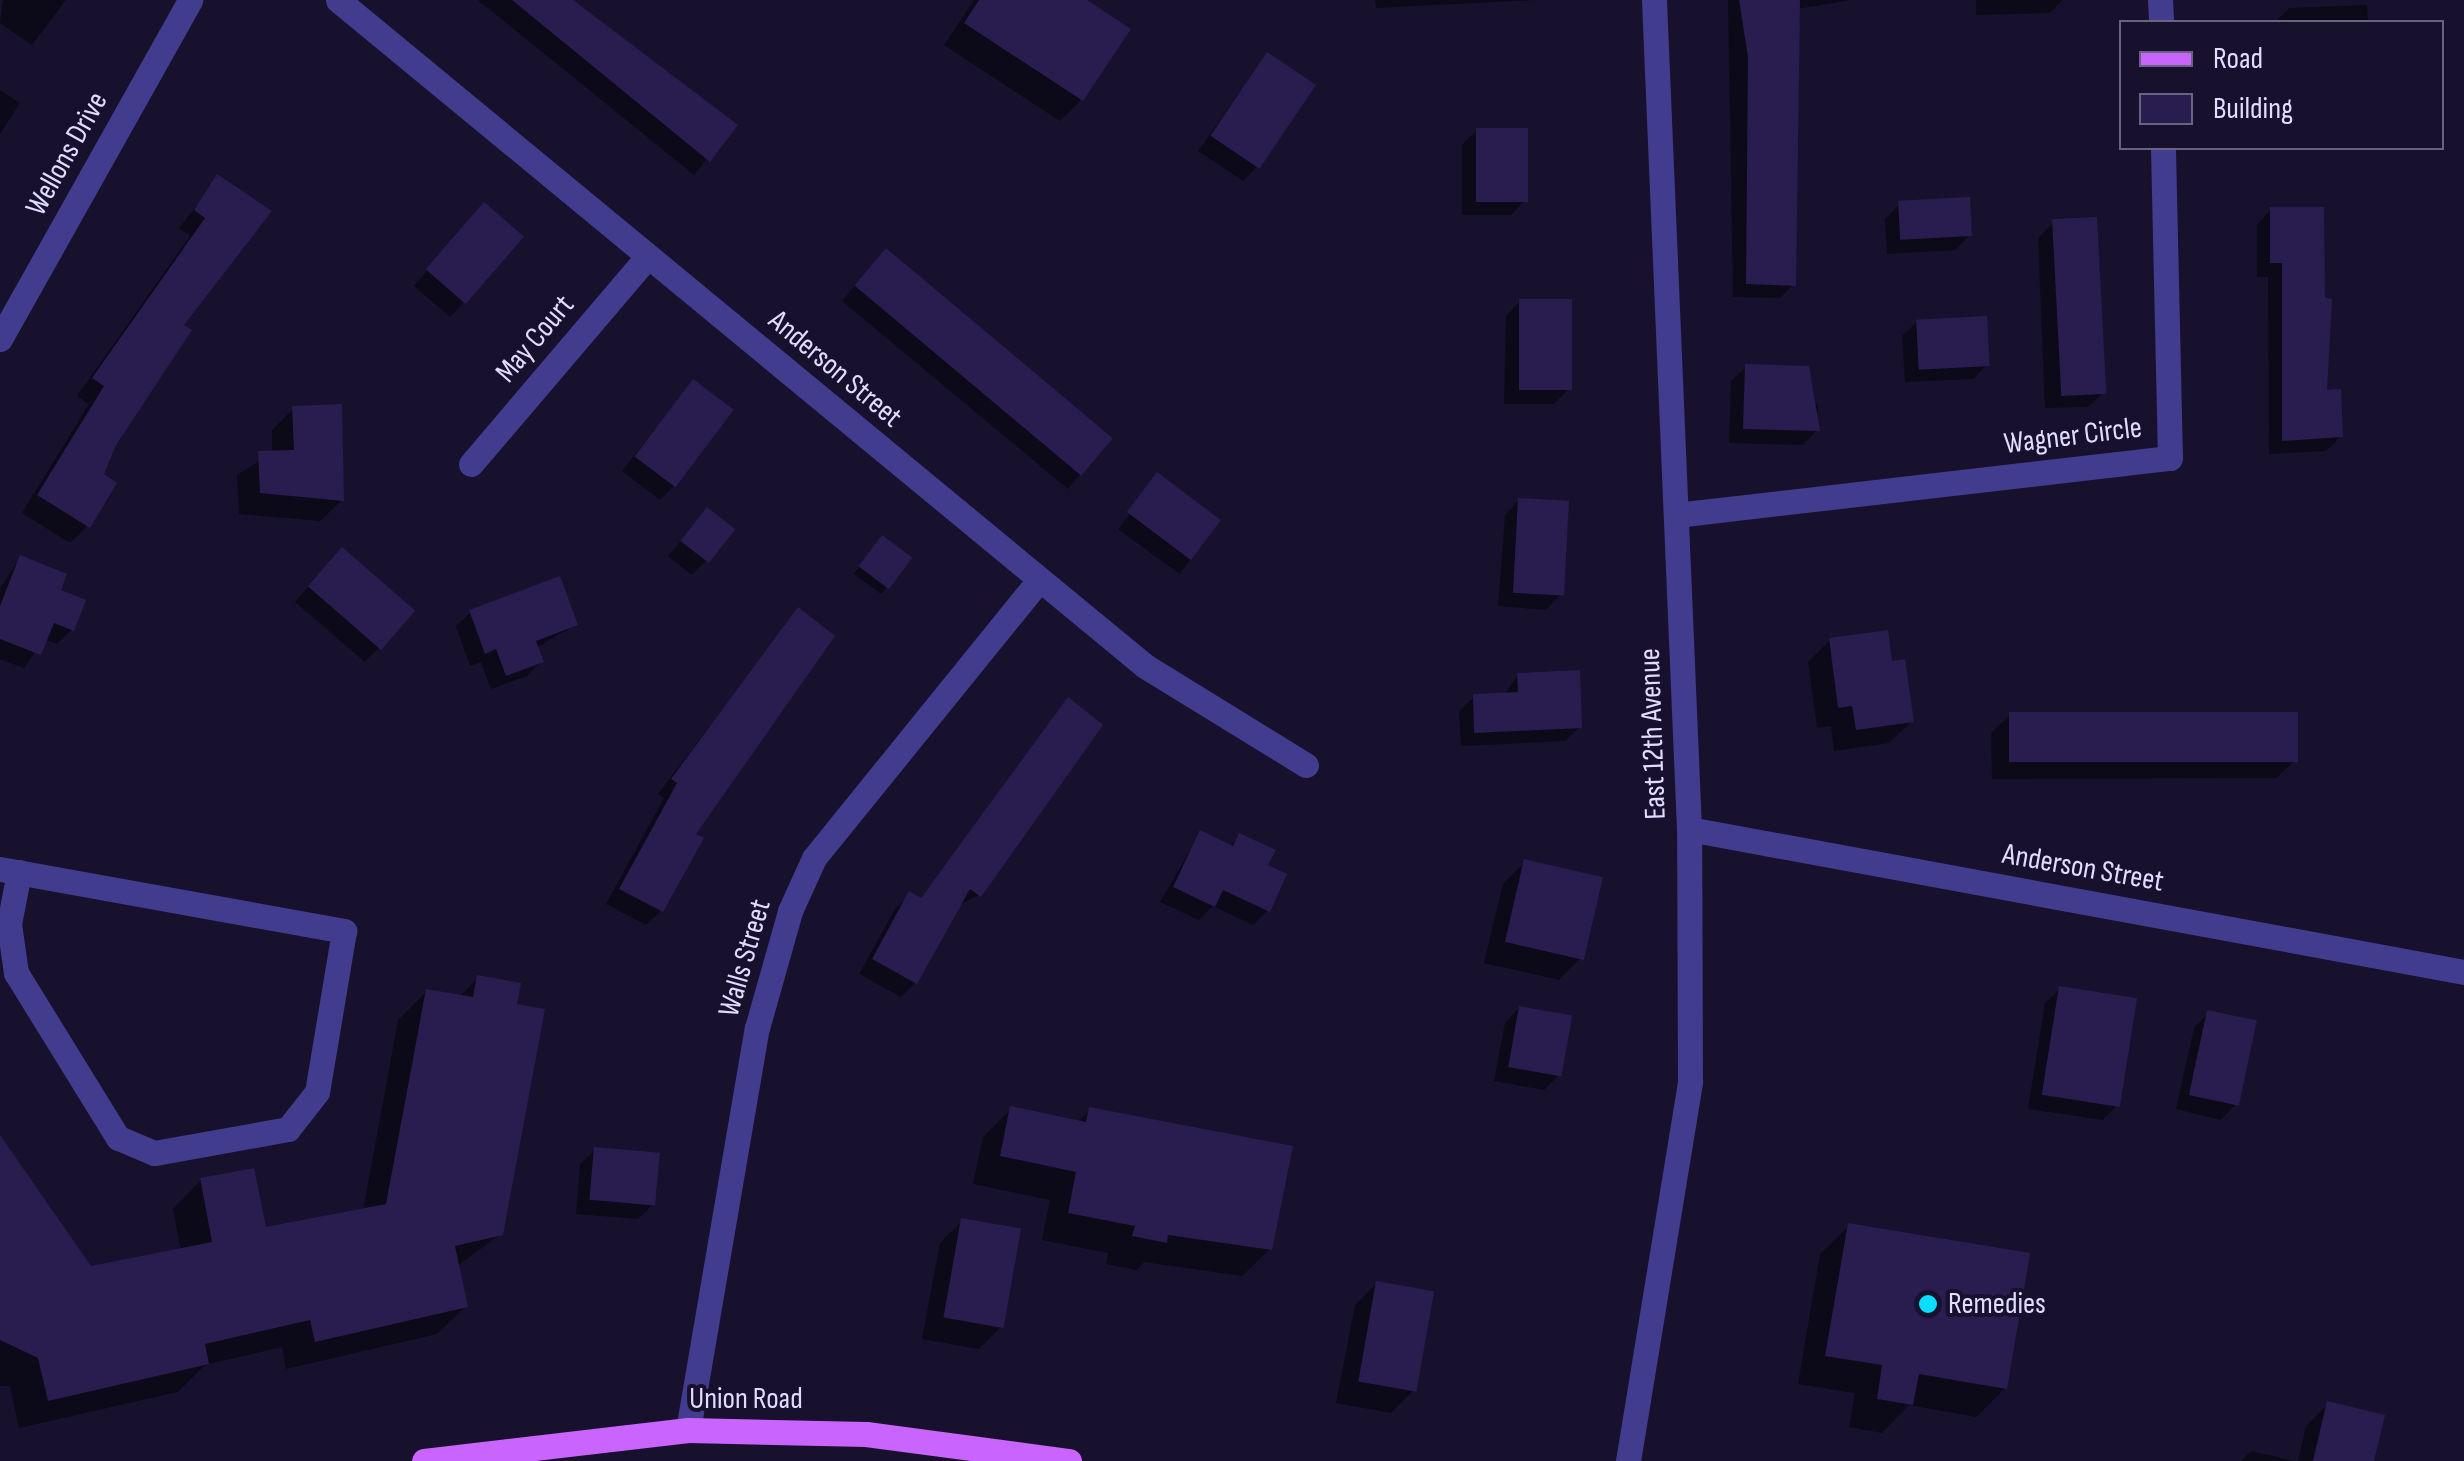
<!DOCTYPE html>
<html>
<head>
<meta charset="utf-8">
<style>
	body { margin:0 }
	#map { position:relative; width:2464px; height:1461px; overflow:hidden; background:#17112d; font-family:"Sofia Sans Condensed",sans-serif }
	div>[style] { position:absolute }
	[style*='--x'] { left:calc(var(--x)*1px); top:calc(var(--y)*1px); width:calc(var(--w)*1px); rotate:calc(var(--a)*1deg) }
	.shadow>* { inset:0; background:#0007; transform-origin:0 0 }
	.building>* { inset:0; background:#291d4f; transform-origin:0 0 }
	.minor>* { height:25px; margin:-12.5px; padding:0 12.5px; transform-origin:12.5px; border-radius:12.5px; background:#413c8d }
	.major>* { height:25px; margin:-12.5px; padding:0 12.5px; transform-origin:12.5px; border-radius:12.5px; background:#ca64ff }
	.dots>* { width:28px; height:28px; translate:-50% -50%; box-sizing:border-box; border:5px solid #17112d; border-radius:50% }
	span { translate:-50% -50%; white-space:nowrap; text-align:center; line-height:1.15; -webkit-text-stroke:8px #17112d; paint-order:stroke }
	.street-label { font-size:30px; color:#e2ddff }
	.poi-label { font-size:30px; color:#e2ddff }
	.left { translate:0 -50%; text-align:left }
	.legend { position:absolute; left:2119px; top:20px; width:325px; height:130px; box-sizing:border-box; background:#17112d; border:2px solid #686381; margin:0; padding:12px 18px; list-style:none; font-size:30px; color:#e2ddff }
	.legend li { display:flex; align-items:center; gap:20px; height:50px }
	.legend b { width:50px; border:2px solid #686381 }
</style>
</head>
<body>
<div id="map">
	<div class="shadow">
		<i style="clip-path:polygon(3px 0,66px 0,32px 45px,0 23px)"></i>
		<i style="clip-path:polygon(478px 0,570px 0,734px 125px,694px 175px)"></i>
		<i style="clip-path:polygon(974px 0,1082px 0,1081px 100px,1060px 121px,944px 45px)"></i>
		<i style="clip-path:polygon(1375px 0,1535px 0,1376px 8px)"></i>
		<i style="clip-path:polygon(1728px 0,1851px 0,1797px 9px,1794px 284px,1780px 298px,1733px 297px)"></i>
		<i style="clip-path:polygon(1976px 0,2063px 0,2050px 13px,1976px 15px)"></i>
		<i style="clip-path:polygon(2367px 5px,2368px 22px,2275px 22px,2289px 8px)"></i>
		<i style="clip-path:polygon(1267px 55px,1257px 167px,1243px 181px,1198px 151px)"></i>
		<i style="clip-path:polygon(0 90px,20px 103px,0 134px)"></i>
		<i style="clip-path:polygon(1477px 130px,1525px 201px,1511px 215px,1462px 215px,1462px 145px)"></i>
		<i style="clip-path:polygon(218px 178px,181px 326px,113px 443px,88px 526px,70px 543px,22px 513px,89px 404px,77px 396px,190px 236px,179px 228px)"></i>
		<i style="clip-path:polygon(1899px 205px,1970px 235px,1955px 250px,1887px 254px,1885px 219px)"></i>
		<i style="clip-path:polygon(2271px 210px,2341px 436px,2326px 451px,2269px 454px,2268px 277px,2257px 277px,2257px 224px)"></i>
		<i style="clip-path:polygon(470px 220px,464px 302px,450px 317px,414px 286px)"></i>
		<i style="clip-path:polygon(2053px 223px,2103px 393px,2088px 407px,2045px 408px,2038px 238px)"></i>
		<i style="clip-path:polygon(872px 266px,1110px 438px,1068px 489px,842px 301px)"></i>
		<i style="clip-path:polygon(1520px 301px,1568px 390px,1554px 404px,1504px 404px,1506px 316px)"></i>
		<i style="clip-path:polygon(1917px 322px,1987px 365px,1973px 379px,1905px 382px,1902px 336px)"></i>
		<i style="clip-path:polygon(1746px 367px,1818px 405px,1817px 430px,1803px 445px,1729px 443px,1731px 381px)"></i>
		<i style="clip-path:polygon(693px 382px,674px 486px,660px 500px,622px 471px)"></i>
		<i style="clip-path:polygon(294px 408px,342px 500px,320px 521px,239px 514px,237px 475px,272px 453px,272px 430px)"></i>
		<i style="left:1157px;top:476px;width:76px;height:66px;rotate:36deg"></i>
		<i style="clip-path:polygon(1519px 500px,1560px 595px,1546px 610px,1498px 606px,1505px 515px)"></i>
		<i style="clip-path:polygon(707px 510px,706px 561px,692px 575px,668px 556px)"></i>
		<i style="clip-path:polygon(876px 545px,887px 587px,881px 594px,854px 574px)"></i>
		<i style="clip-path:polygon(20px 558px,57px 592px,72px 629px,57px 644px,44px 639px,24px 668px,0 659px,0 588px)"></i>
		<i style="clip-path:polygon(328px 565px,379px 648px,365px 662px,295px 602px)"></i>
		<i style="clip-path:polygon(798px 610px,661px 911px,646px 925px,606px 904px,664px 798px,658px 794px)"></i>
		<i style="clip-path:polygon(471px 612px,575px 625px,536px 648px,541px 662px,527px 676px,491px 689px,481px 662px,470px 666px,456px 626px)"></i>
		<i style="clip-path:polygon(1830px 640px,1911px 722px,1889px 743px,1834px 751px,1831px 726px,1817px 728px,1808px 662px)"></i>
		<i style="clip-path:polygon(1518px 675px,1580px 727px,1565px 741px,1461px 746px,1459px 711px,1474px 697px,1504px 695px)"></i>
		<i style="clip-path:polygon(1069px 700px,979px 895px,959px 905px,915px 983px,901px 997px,859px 974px,895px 909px,910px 894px,919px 900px)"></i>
		<i style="clip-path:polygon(2010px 715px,2295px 760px,2277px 778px,1992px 779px,1991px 733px)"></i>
		<i style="clip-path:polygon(1200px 833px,1229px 847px,1240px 836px,1265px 867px,1268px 910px,1253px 925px,1213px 906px,1199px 920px,1160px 902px)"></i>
		<i style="clip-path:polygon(1525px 862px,1581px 958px,1559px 980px,1484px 963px,1503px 884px)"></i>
		<i style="clip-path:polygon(478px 978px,501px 1234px,457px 1266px,466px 1306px,437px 1334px,286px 1369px,282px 1347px,205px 1365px,178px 1392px,19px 1428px,10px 1386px,0 1386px,0 1139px,90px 1268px,181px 1251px,173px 1209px,201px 1180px,264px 1230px,363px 1211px,398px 1020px,427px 991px,459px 997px)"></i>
		<i style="clip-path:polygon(2060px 989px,2117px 1106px,2103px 1120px,2028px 1109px,2045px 1003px)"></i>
		<i style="clip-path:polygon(1519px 1008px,1558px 1076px,1544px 1090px,1494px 1081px,1505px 1023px)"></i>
		<i style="clip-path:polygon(2208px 1013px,2235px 1105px,2221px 1120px,2176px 1109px,2194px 1028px)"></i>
		<i style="clip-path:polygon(1011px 1109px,1077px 1123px,1090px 1110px,1270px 1249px,1242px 1276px,1144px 1262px,1137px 1270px,1106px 1264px,1108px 1253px,1042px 1240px,1050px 1200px,973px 1184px,983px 1137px)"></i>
		<i style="clip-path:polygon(595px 1150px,652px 1205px,638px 1219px,576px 1214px,580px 1164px)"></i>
		<i style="clip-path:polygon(962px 1221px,1001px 1327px,979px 1349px,922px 1339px,940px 1243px)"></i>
		<i style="clip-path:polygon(1849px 1226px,2005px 1388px,1976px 1417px,1909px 1405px,1882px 1433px,1849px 1427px,1855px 1393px,1798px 1384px,1820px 1254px)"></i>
		<i style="clip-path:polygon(1377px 1283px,1413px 1391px,1391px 1413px,1336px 1403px,1355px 1305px)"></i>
		<i style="clip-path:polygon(2328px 1404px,2371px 1461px,2298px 1461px,2306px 1426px)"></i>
		<i style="clip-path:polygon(2251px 1451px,2295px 1461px,2241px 1461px)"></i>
	</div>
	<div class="building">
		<i style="clip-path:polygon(512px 0,573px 0,738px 125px,710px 162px)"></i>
		<i style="clip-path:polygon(979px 0,1087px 0,1131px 29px,1083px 101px,964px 23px)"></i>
		<i style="clip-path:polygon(1739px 0,1800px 0,1796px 286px,1746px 284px,1748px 57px)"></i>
		<i style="left:1267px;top:52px;width:59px;height:101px;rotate:34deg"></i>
		<i style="left:1476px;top:128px;width:52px;height:74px"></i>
		<i style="clip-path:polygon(217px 174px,272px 211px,184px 325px,192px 330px,116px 445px,104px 474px,117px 483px,90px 528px,37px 495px,104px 386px,92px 378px,205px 218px,194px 210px)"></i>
		<i style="left:1970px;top:197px;width:39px;height:72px;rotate:87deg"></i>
		<i style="left:484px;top:202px;width:53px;height:89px;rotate:41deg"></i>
		<i style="clip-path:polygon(2270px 207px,2324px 207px,2325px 298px,2332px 299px,2327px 390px,2341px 389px,2343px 437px,2282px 441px,2282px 263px,2270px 263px)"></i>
		<i style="left:2097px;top:217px;width:177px;height:45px;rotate:87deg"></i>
		<i style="left:886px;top:248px;width:296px;height:49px;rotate:40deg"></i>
		<i style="left:1519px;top:299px;width:53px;height:91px"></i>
		<i style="left:1987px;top:316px;width:50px;height:71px;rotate:87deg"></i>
		<i style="clip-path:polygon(1745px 364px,1809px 366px,1820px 431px,1743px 429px)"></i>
		<i style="left:693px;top:379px;width:51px;height:97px;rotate:37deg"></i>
		<i style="clip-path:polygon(342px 404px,344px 501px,260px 493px,258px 451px,294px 450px,292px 406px)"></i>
		<i style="left:1157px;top:472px;width:80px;height:50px;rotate:37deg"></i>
		<i style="left:1518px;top:498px;width:51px;height:95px;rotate:3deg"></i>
		<i style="left:707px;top:507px;width:36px;height:43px;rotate:38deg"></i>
		<i style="left:882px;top:535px;width:38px;height:39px;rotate:37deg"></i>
		<i style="left:342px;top:547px;width:97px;height:52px;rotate:41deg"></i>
		<i style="clip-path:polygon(20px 555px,67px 574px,61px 590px,86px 600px,74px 631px,54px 623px,41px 655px,0 639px,0 606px)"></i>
		<i style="clip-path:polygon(560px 576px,578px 625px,536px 641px,544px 662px,506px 676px,496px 649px,485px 654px,469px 610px)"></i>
		<i style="clip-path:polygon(798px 607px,835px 636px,696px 834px,704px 838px,663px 912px,619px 889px,677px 783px,671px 779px)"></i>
		<i style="clip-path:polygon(1888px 630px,1892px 661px,1905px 659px,1914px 722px,1856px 730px,1852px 706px,1838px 708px,1829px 638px)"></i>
		<i style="clip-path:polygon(1580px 670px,1582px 728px,1474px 733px,1473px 694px,1518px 692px,1517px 673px)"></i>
		<i style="clip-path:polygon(1068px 697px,1103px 725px,981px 897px,970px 889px,917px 984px,872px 959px,909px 891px,921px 898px)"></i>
		<i style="left:2009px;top:712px;width:289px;height:50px"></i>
		<i style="clip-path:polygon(1200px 830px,1233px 846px,1239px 833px,1276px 850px,1268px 865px,1287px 874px,1270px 912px,1223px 890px,1215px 907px,1173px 887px)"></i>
		<i style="left:1524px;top:859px;width:81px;height:85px;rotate:13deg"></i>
		<i style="clip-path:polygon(477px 975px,521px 983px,517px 1004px,545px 1009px,503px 1235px,455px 1246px,468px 1307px,315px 1342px,310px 1320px,205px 1344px,209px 1364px,48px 1401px,38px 1358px,0 1340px,0 1135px,91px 1266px,212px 1242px,200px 1178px,254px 1168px,266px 1227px,386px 1204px,426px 989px,473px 997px)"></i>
		<i style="left:2059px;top:986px;width:79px;height:110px;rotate:9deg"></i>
		<i style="left:1519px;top:1006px;width:54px;height:62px;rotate:10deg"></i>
		<i style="left:2207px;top:1010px;width:51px;height:87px;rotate:12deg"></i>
		<i style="clip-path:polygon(1010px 1106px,1086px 1122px,1089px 1107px,1293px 1146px,1272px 1250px,1168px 1235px,1167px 1243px,1132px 1236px,1135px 1226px,1068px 1213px,1076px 1172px,1000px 1156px)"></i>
		<i style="left:594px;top:1147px;width:66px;height:53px;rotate:5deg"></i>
		<i style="left:961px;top:1218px;width:61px;height:101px;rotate:10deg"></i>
		<i style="clip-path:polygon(1848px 1223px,2030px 1253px,2007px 1389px,1919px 1374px,1913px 1405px,1877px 1399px,1882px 1365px,1825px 1356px)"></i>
		<i style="left:1376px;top:1281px;width:59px;height:102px;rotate:10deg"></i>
		<i style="clip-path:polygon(2327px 1401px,2385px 1415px,2374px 1461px,2313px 1461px)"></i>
	</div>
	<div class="minor">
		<i style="--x:338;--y:0;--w:1046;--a:39.53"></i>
		<i style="--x:1145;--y:666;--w:189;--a:31.6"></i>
		<i style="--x:2160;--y:0;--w:22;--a:87"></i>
		<i style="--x:0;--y:339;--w:389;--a:-60.7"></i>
		<i style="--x:471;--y:464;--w:273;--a:-49.6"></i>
		<i style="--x:1676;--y:515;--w:497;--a:-6.6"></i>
		<i style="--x:2170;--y:458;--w:310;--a:-91.3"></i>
		<i style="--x:1689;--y:829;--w:788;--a:10.45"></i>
		<i style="--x:0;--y:869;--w:350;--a:10.2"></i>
		<i style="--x:344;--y:931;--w:163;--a:99.5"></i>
		<i style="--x:317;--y:1092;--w:47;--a:128.1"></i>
		<i style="--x:288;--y:1129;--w:136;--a:169.8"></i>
		<i style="--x:154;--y:1153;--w:39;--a:-157"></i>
		<i style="--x:118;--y:1138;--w:194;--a:-121.7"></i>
		<i style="--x:16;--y:973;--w:49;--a:-98.1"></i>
		<i style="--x:9;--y:924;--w:53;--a:-79.1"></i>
		<i style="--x:688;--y:1430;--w:408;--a:-80.3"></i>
		<i style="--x:757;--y:1028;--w:122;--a:-74.2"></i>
		<i style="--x:790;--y:911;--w:58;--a:-65.6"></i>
		<i style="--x:814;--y:858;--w:358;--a:-51"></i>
		<i style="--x:1628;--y:1461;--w:385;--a:-80.7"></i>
		<i style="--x:1690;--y:1081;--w:252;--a:-90.2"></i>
		<i style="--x:1689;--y:829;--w:830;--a:-92.42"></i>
	</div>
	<div class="major">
		<i style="--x:424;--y:1461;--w:266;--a:-6.7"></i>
		<i style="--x:688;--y:1430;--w:178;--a:1.3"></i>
		<i style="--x:866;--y:1434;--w:205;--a:7.6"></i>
	</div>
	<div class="dots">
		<i style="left:1928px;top:1304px;background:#09deff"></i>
	</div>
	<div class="street-label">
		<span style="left:67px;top:154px;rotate:-61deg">Wellons Drive</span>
		<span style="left:535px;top:339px;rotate:-50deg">May Court</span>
		<span style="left:835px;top:369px;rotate:40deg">Anderson Street</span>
		<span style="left:2073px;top:436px;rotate:-7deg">Wagner Circle</span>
		<span style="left:1653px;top:734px;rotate:-92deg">East 12th Avenue</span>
		<span style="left:2083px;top:868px;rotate:10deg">Anderson Street</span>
		<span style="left:745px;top:958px;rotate:-74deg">Walls Street</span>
		<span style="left:746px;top:1399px">Union Road</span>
	</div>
	<div class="poi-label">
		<span class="left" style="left:1948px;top:1304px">Remedies</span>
	</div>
	<ul class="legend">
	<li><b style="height:12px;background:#ca64ff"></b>Road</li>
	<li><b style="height:28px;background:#291d4f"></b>Building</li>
	</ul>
</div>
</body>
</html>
